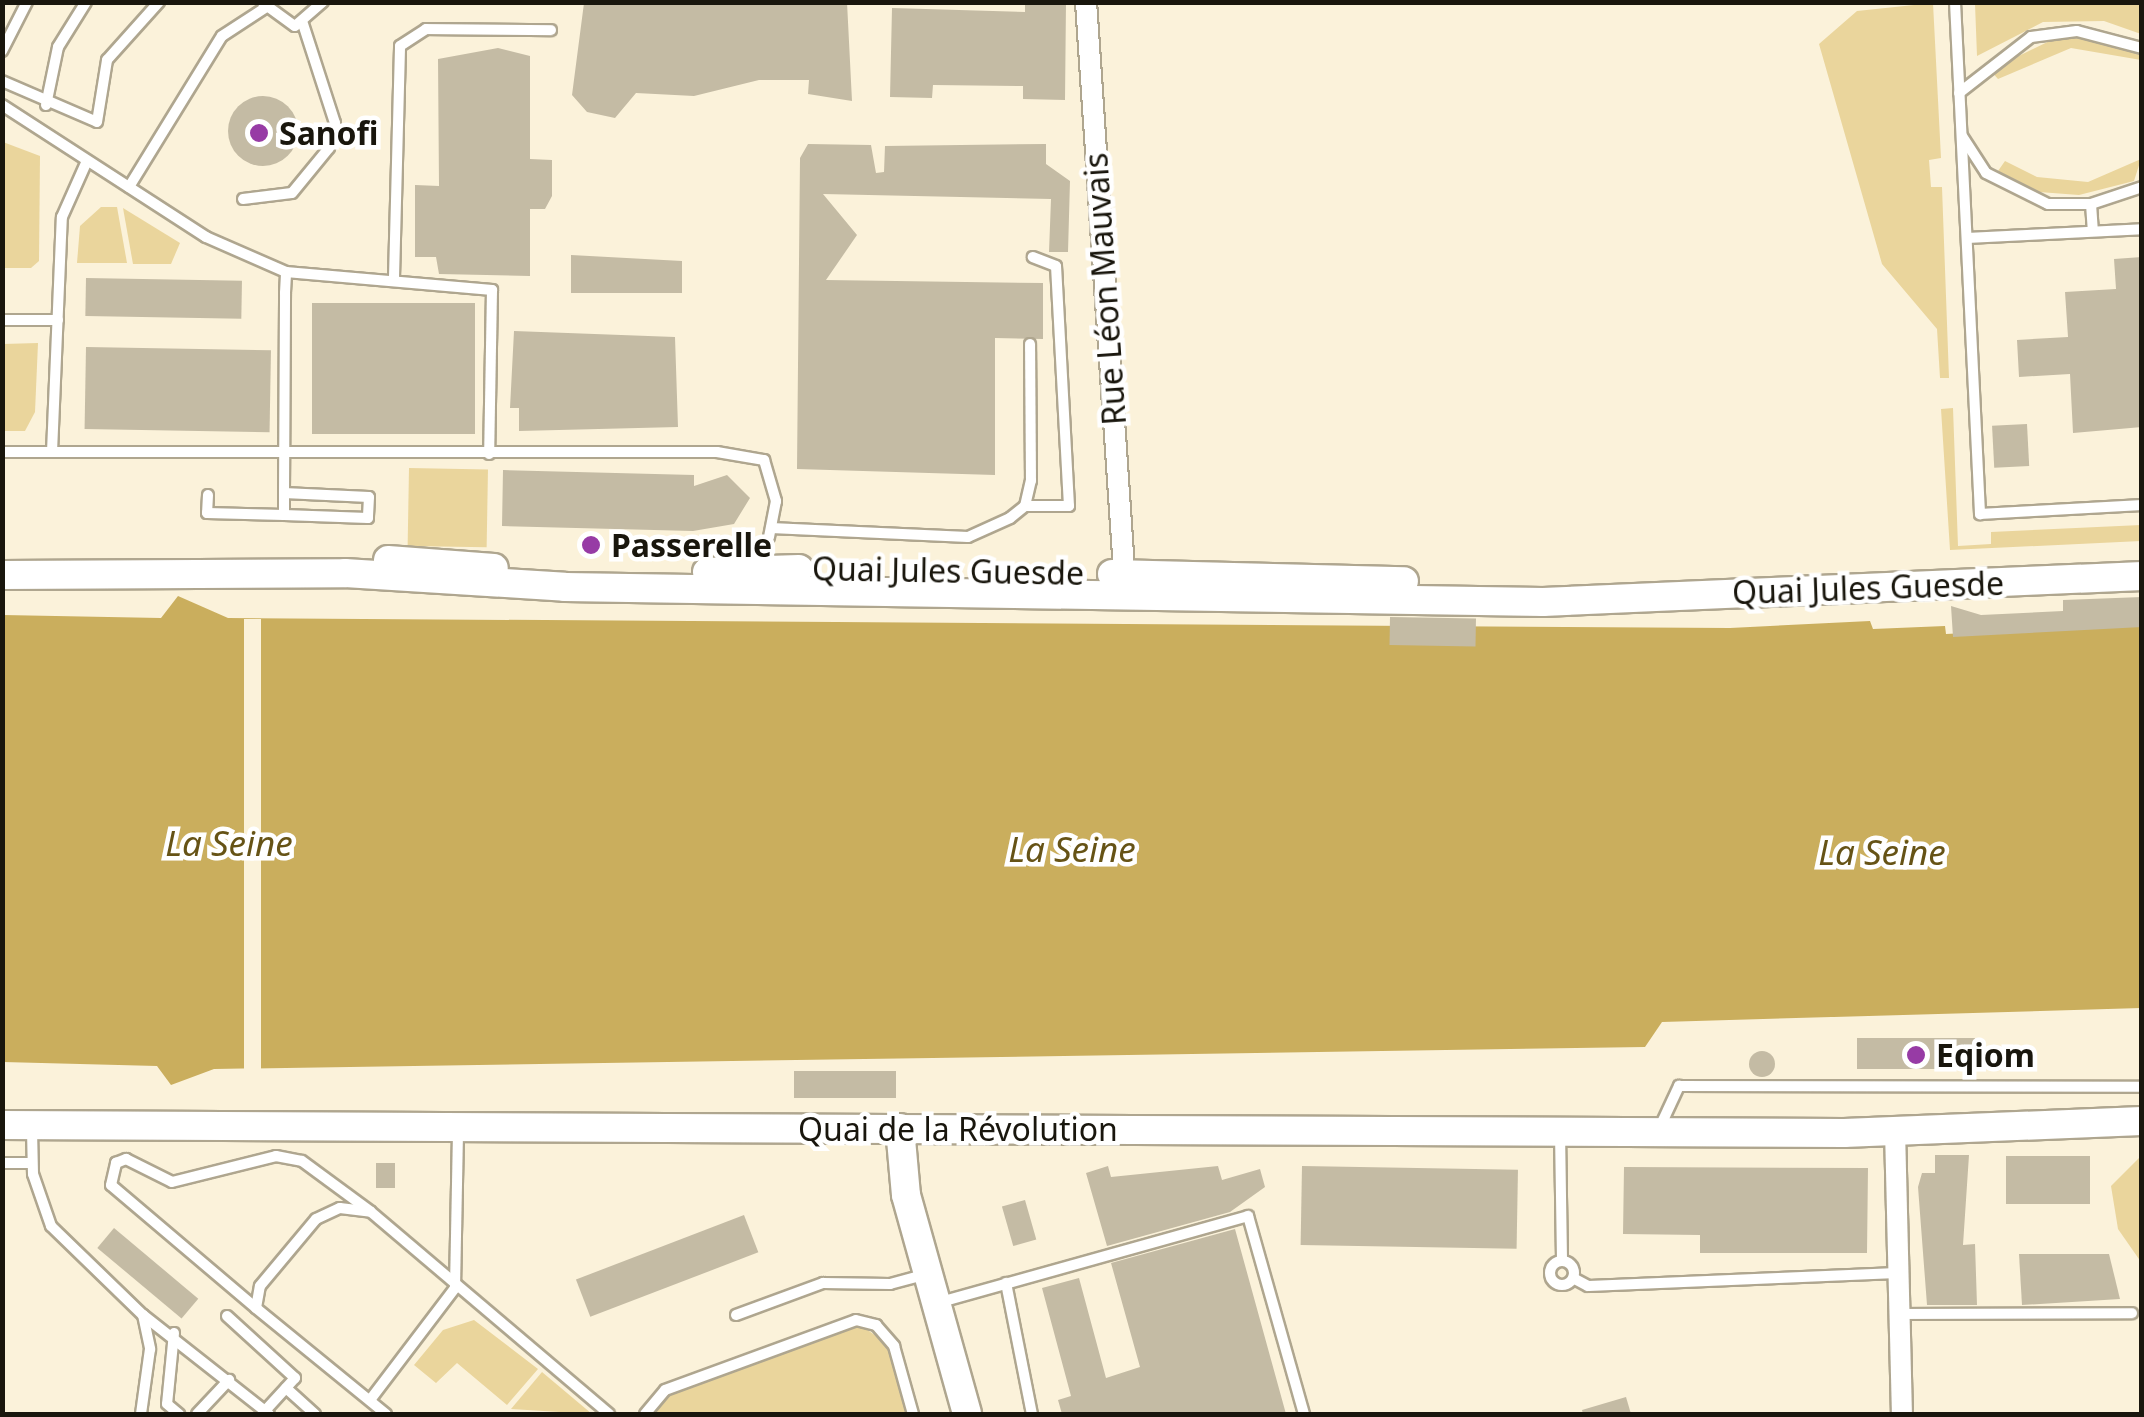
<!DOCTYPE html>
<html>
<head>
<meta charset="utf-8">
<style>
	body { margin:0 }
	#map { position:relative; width:2144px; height:1417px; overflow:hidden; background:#fbf2da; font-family:"Noto Sans",sans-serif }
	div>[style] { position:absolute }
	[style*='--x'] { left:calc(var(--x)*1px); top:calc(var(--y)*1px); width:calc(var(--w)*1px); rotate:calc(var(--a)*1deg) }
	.green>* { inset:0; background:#ead59c; transform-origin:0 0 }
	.water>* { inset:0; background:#caae5d }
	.pier>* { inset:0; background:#fbf2da; transform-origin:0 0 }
	.building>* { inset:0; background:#c4bba4; transform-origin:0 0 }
	.round { border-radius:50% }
	.roads { filter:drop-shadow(2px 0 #afa68f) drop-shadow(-2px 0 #afa68f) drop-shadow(0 2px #afa68f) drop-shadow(0 -2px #afa68f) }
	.lane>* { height:10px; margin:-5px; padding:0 5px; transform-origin:5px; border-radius:5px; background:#fff }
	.lane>.ring { margin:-5px; padding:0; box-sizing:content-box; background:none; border:10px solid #fff; border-radius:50% }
	.street>* { height:20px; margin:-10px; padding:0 10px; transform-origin:10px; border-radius:10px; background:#fff }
	.secondary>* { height:28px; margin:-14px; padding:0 14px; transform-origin:14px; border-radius:14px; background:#fff }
	.dots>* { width:28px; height:28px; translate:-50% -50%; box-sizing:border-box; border:5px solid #fff; border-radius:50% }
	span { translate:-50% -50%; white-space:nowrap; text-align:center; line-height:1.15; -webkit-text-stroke:9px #fff; paint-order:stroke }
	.poi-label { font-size:32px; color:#19160d; font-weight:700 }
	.left { translate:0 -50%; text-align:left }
	.street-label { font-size:32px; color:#19160d }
	.water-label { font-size:35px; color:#665316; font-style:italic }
	.frame { position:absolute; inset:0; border:5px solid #19160d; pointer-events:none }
</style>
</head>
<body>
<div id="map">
	<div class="green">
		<i style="clip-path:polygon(1933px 3px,1941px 158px,1929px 160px,1931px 187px,1942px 187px,1949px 378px,1940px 378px,1937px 329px,1882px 264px,1819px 44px,1857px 11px)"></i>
		<i style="clip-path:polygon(2142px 3px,2141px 34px,2104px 21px,2043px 22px,1977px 56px,1975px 4px)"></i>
		<i style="clip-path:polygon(2062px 35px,2141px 52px,2141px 60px,2071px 48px,1998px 79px,1990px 70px)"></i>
		<i style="clip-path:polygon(3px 142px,40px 156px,39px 261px,31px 268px,3px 268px)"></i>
		<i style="clip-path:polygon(2141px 159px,2134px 181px,2079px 195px,2039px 192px,1998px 171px,2005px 161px,2037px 177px,2088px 182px)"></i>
		<i style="clip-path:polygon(101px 207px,117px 207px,127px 263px,77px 263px,80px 226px)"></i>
		<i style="clip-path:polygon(123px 208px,180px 243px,171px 264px,133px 264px)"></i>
		<i style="clip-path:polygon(38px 343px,35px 412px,25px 431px,3px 431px,3px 344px)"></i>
		<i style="clip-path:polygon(1953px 408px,1958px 546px,1991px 544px,1991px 532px,2141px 525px,2141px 541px,1950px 550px,1941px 409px)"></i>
		<i style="left:409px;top:468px;width:79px;height:78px;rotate:1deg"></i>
		<i style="clip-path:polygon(2141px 1156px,2142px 1156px,2141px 1262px,2118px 1229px,2111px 1186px)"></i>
		<i style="clip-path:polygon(474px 1320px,538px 1369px,507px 1405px,457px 1363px,436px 1383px,414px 1365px,443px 1330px)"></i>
		<i style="clip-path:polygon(859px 1324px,886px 1343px,908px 1414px,652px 1414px,666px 1395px)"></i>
		<i style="clip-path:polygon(542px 1372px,592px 1414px,511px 1409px)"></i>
	</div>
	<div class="water">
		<i style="clip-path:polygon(178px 596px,228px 618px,1730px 628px,1870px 621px,1873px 629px,1945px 626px,1946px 634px,2141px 624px,2141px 1008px,1662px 1022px,1645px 1047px,214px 1069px,171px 1085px,157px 1066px,3px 1062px,3px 615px,161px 618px)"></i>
	</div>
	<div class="pier">
		<i style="left:244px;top:619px;width:17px;height:450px"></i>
	</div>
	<div class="building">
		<i style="clip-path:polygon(847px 2px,852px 101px,808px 94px,809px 80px,759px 80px,694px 96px,636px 93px,615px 118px,587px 112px,572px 95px,584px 3px)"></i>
		<i style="clip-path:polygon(1025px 2px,1066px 2px,1065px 100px,1023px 99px,1023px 86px,933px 85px,932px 98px,890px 97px,892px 8px,1025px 12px)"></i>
		<i style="clip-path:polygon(498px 48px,530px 56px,530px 159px,552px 160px,552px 196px,545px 209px,530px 209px,530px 276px,439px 274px,436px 257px,415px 257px,415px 185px,439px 186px,438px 59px)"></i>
		<i class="round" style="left:228px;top:96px;width:70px;height:70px"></i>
		<i style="clip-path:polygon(808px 144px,871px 145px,876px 173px,884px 172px,885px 146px,1046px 144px,1046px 164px,1070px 181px,1068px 252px,1049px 252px,1051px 199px,823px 194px,857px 235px,826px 280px,1043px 283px,1043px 339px,995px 338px,995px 475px,797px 469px,800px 158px)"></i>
		<i style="clip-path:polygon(571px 255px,682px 261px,682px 293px,571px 293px)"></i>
		<i style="clip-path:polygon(2142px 257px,2142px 427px,2073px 433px,2070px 374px,2019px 377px,2017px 340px,2068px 337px,2065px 292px,2116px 289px,2114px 259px)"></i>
		<i style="left:86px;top:278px;width:156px;height:38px;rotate:1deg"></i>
		<i style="left:312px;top:303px;width:163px;height:131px"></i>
		<i style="clip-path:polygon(514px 331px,675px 337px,678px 427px,519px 431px,519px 408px,510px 408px)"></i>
		<i style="left:86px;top:347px;width:185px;height:82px;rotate:1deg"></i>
		<i style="left:2027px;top:424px;width:42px;height:35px;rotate:87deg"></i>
		<i style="clip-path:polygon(503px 470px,694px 475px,694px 486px,727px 475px,750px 498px,734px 524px,693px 531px,502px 526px)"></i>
		<i style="clip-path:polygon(2142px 597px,2142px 627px,1953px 637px,1951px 606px,1981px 615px,2063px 611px,2063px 600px)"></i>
		<i style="left:1390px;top:617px;width:86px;height:28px;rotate:1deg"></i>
		<i style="left:1975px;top:1038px;width:31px;height:118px;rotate:90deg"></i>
		<i class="round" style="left:1749px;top:1051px;width:26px;height:26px"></i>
		<i style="left:794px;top:1071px;width:102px;height:27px"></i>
		<i style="clip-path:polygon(1935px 1155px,1969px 1155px,1963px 1245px,1975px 1244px,1977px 1305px,1927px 1305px,1918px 1187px,1922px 1173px,1935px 1173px)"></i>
		<i style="left:2006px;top:1156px;width:84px;height:48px"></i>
		<i style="left:376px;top:1163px;width:19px;height:25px"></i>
		<i style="clip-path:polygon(1108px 1166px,1111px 1177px,1218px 1166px,1222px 1180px,1260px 1169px,1265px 1187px,1230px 1212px,1107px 1246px,1086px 1173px)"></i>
		<i style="left:1302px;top:1166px;width:216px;height:79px;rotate:1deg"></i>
		<i style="clip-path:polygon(1624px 1167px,1868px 1168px,1867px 1253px,1700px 1253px,1700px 1235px,1623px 1234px)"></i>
		<i style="left:1025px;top:1200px;width:41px;height:24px;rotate:74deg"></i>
		<i style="left:744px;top:1215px;width:40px;height:180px;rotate:69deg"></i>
		<i style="left:114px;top:1228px;width:110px;height:26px;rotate:40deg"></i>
		<i style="clip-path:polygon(1235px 1229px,1286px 1414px,1062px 1414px,1058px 1400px,1071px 1396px,1042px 1288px,1079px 1278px,1106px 1378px,1140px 1367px,1111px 1263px)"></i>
		<i style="clip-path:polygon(2019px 1254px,2109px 1254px,2120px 1299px,2022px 1305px)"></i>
		<i style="clip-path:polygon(1626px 1397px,1631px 1414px,1583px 1414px,1582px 1410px)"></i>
	</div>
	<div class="roads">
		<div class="lane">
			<i style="--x:1955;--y:2;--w:513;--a:87.2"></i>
			<i style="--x:1980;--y:514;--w:162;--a:-3.2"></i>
			<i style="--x:263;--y:3;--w:39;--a:36"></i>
			<i style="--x:295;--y:26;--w:37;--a:-41"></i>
			<i style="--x:2;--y:51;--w:55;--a:-63"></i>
			<i style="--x:2;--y:81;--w:103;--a:23.3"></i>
			<i style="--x:97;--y:122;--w:63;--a:-80.8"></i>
			<i style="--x:107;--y:60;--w:78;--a:-48.1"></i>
			<i style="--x:1959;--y:93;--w:91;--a:-37.9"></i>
			<i style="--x:2031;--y:37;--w:46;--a:-7.4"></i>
			<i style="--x:2077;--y:31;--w:67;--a:14.7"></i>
			<i style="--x:2;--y:105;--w:243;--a:32.9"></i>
			<i style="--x:206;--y:237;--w:87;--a:23.6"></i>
			<i style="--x:286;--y:272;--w:207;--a:5"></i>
			<i style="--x:492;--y:290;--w:164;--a:91"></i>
			<i style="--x:46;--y:105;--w:59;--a:-78.3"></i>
			<i style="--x:58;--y:47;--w:53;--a:-58.1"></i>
			<i style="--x:1962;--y:136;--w:44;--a:57"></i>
			<i style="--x:1986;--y:173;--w:69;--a:26.6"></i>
			<i style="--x:2048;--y:204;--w:43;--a:0"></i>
			<i style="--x:2091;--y:204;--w:54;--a:-18.4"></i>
			<i style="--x:129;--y:187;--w:177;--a:-58.4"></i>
			<i style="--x:222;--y:36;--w:51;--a:-33.1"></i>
			<i style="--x:243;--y:199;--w:49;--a:-7"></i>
			<i style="--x:292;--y:193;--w:58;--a:-50.6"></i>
			<i style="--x:329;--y:148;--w:26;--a:-77"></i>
			<i style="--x:335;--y:123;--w:104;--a:-107.9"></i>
			<i style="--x:2091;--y:204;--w:27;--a:86"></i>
			<i style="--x:1967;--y:238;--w:175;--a:-2.9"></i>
			<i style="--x:394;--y:277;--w:231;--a:-88.5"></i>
			<i style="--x:400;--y:46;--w:31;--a:-33"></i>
			<i style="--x:426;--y:29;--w:125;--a:0.5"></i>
			<i style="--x:2;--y:320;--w:56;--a:0"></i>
			<i style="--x:2;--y:452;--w:715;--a:0"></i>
			<i style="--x:717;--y:452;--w:48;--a:9.7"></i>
			<i style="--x:764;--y:460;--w:43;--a:73.7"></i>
			<i style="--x:776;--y:501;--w:37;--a:101"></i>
			<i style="--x:52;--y:452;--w:235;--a:-87.6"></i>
			<i style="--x:62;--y:217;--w:59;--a:-66"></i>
			<i style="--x:284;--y:493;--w:85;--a:2.7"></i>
			<i style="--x:369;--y:497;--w:21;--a:93"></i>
			<i style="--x:368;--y:518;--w:84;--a:-178"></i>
			<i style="--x:284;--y:515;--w:22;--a:-90"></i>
			<i style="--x:284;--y:493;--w:200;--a:-89.7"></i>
			<i style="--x:285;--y:293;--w:21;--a:-87"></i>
			<i style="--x:208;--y:495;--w:18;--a:93"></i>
			<i style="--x:207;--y:513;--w:77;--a:1.5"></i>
			<i style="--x:1025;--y:506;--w:44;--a:0"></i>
			<i style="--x:1069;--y:506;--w:240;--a:-93.1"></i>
			<i style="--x:1056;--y:266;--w:25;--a:-159"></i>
			<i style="--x:771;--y:528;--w:197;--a:2.6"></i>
			<i style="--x:968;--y:537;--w:46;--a:-24.3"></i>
			<i style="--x:1010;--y:518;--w:19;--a:-39"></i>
			<i style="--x:1025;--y:506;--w:26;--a:-77"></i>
			<i style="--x:1031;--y:481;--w:137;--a:-90.4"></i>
			<i style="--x:32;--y:1130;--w:44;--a:88.7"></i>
			<i style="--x:33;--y:1174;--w:55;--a:70.9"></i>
			<i style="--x:51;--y:1226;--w:128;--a:44.1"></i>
			<i style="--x:143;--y:1315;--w:35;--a:78"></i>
			<i style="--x:150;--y:1349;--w:66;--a:97.9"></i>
			<i style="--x:1658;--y:1131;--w:50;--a:-65"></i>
			<i style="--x:1679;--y:1086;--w:463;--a:0.1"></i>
			<i style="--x:1560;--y:1132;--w:129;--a:89.1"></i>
			<i style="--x:2;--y:1163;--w:30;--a:0"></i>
			<i class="ring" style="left:1550px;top:1261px;width:14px;height:14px"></i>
			<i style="--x:1573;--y:1278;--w:17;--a:28"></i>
			<i style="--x:1588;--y:1286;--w:310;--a:-2.4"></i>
			<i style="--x:1006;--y:1283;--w:134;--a:78.8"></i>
			<i style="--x:937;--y:1303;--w:323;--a:-15.6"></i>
			<i style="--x:1248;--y:1216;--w:206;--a:74.2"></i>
			<i style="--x:256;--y:1308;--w:190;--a:-139.7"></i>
			<i style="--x:111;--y:1185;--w:23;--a:-77"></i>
			<i style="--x:116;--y:1163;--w:11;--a:-22"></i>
			<i style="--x:126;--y:1159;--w:51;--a:26.6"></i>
			<i style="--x:172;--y:1182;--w:107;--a:-14"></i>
			<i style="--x:276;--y:1156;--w:26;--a:11"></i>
			<i style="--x:302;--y:1161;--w:84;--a:36.3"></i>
			<i style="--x:1899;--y:1314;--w:233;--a:-0.2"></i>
			<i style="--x:143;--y:1315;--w:160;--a:38.2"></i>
			<i style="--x:736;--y:1315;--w:93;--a:-20.2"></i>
			<i style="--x:823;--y:1283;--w:67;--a:0.9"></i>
			<i style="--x:890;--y:1284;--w:39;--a:-15"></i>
			<i style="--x:227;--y:1316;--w:92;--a:42.4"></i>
			<i style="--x:295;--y:1378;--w:47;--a:132.4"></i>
			<i style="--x:174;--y:1333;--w:71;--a:95.6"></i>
			<i style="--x:167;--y:1404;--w:16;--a:40"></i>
			<i style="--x:286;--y:1388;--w:39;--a:42"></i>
			<i style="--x:370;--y:1400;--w:141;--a:-52.8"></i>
			<i style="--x:455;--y:1288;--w:158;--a:-88.9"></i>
			<i style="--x:197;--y:1414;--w:47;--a:-46.7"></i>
			<i style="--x:386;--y:1414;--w:168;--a:-140.8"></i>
			<i style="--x:256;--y:1308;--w:22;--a:-80"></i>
			<i style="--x:260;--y:1286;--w:87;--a:-50.1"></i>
			<i style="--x:316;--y:1219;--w:26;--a:-25"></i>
			<i style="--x:340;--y:1208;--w:31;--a:7"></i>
			<i style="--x:371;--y:1212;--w:312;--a:40.3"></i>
			<i style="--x:645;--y:1414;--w:31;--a:-50"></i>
			<i style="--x:665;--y:1390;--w:203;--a:-20.1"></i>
			<i style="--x:856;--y:1320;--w:21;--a:14"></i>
			<i style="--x:876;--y:1325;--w:28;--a:49"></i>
			<i style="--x:894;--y:1346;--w:71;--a:74.4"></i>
		</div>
		<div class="street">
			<i style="--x:1086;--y:2;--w:583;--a:86.17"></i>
			<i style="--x:1895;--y:1130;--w:284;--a:88.6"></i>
		</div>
		<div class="secondary">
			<i style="--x:388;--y:560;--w:106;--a:4.3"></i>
			<i style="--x:707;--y:572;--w:92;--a:-1.9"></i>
			<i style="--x:1112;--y:574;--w:292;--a:1.4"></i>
			<i style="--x:2;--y:575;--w:343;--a:-0.3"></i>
			<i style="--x:345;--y:573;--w:220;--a:3.6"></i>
			<i style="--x:565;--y:587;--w:978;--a:0.88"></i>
			<i style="--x:1543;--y:602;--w:600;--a:-2.49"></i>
			<i style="--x:2;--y:1125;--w:1842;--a:0.25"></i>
			<i style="--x:1844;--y:1133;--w:298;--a:-2.3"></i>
			<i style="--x:900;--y:1128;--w:67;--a:84.9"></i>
			<i style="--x:906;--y:1195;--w:227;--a:74.4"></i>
		</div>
	</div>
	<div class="dots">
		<i style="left:259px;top:133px;background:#973ba5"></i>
		<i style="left:591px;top:545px;background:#973ba5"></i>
		<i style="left:1916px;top:1055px;background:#973ba5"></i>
	</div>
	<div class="poi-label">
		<span class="left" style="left:279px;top:133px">Sanofi</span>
		<span class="left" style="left:611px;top:545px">Passerelle</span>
		<span class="left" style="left:1936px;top:1055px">Eqiom</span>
	</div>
	<div class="street-label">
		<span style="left:1105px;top:289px;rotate:-94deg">Rue Léon Mauvais</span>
		<span style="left:948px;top:571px;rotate:1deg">Quai Jules Guesde</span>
		<span style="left:1868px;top:588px;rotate:-2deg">Quai Jules Guesde</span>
		<span style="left:958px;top:1129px">Quai de la Révolution</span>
	</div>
	<div class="water-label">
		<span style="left:229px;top:843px">La Seine</span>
		<span style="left:1072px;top:849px">La Seine</span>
		<span style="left:1882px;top:852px">La Seine</span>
	</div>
	<div class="frame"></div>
</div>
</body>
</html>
